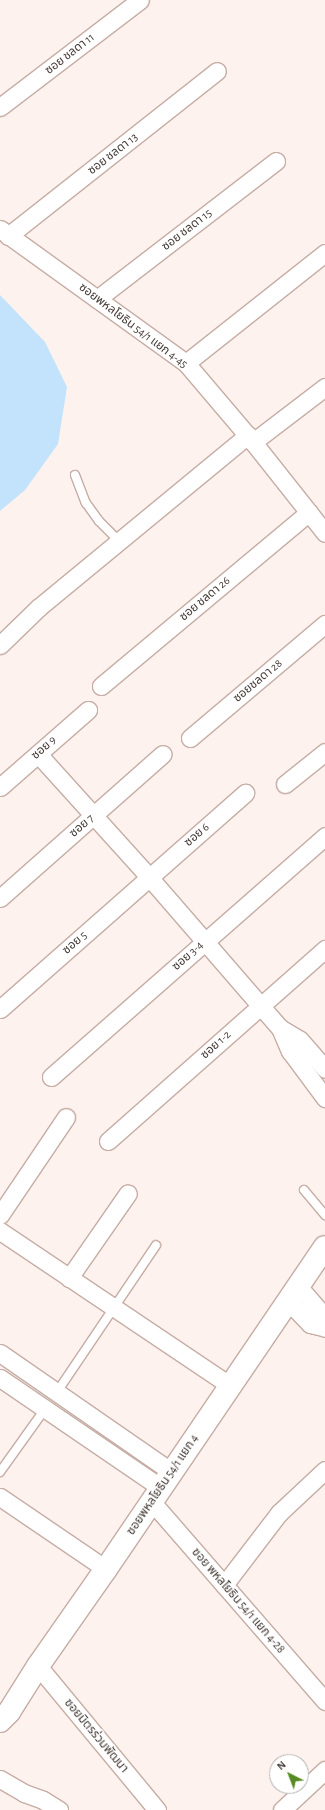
<!DOCTYPE html>
<html>
<head>
<meta charset="utf-8">
<style>
	body { margin:0 }
	#map { position:relative; width:325px; height:1810px; overflow:hidden; background:#fdf2ee; font-family:"Alegreya Sans","Noto Sans Thai",sans-serif }
	div>[style] { position:absolute }
	[style*='--x'] { left:calc(var(--x)*1px); top:calc(var(--y)*1px); width:calc(var(--w)*1px); rotate:calc(var(--a)*1deg) }
	.water>* { inset:0; background:#c2e3fb }
	.roads { filter:drop-shadow(1px 0 #c6ada5) drop-shadow(-1px 0 #c6ada5) drop-shadow(0 1px #c6ada5) drop-shadow(0 -1px #c6ada5) }
	.lane>* { height:8px; margin:-4px; padding:0 4px; transform-origin:4px; border-radius:4px; background:#fff }
	.street>* { height:17px; margin:-8.5px; padding:0 8.5px; transform-origin:8.5px; border-radius:8.5px; background:#fff }
	.secondary>* { height:22px; margin:-11px; padding:0 11px; transform-origin:11px; border-radius:11px; background:#fff }
	span { translate:-50% -50%; white-space:nowrap; text-align:center; line-height:1.15; -webkit-text-stroke:3px #fff; paint-order:stroke }
	.street-label { font-size:12px; color:#443a36 }
	.north { position:absolute; left:269px; top:1754px; width:40px; height:40px; box-sizing:border-box; background:#fff; border:1px solid #b4b0af; border-radius:50%; rotate:318deg; font-size:11px; font-weight:700; line-height:16px; text-align:center; color:#443a36 }
	.north::after { content:''; display:block; margin:auto; width:14px; height:18px; background:#568b24; clip-path:polygon(50% 0,100% 100%,50% 72%,0 100%) }
</style>
</head>
<body>
<div id="map">
	<div class="water">
		<i style="clip-path:polygon(0 295px,45px 342px,67px 387px,58px 444px,25px 490px,0 511px)"></i>
	</div>
	<div class="roads">
		<div class="lane">
			<i style="--x:75;--y:475;--w:30;--a:69"></i>
			<i style="--x:86;--y:503;--w:22;--a:54"></i>
			<i style="--x:99;--y:521;--w:28;--a:45"></i>
			<i style="--x:304;--y:1190;--w:33;--a:50"></i>
			<i style="--x:57;--y:1392;--w:177;--a:-56"></i>
			<i style="--x:0;--y:1472;--w:77;--a:-54.5"></i>
		</div>
		<div class="street">
			<i style="--x:0;--y:107;--w:176;--a:-37.4"></i>
			<i style="--x:0;--y:229;--w:229;--a:35.8"></i>
			<i style="--x:186;--y:363;--w:104;--a:49.7"></i>
			<i style="--x:253;--y:442;--w:116;--a:51.6"></i>
			<i style="--x:8;--y:236;--w:266;--a:-38.3"></i>
			<i style="--x:97;--y:299;--w:226;--a:-37.6"></i>
			<i style="--x:186;--y:363;--w:177;--a:-38.4"></i>
			<i style="--x:253;--y:442;--w:91;--a:-37.4"></i>
			<i style="--x:0;--y:645;--w:53;--a:-44.2"></i>
			<i style="--x:38;--y:608;--w:272;--a:-39.5"></i>
			<i style="--x:101;--y:686;--w:271;--a:-39.9"></i>
			<i style="--x:190;--y:738;--w:177;--a:-40.2"></i>
			<i style="--x:38;--y:754;--w:166;--a:47.9"></i>
			<i style="--x:149;--y:877;--w:200;--a:49.1"></i>
			<i style="--x:280;--y:1028;--w:23;--a:31"></i>
			<i style="--x:300;--y:1040;--w:38;--a:49"></i>
			<i style="--x:285;--y:784;--w:51;--a:-38.7"></i>
			<i style="--x:0;--y:787;--w:117;--a:-41.2"></i>
			<i style="--x:0;--y:898;--w:217;--a:-41.5"></i>
			<i style="--x:0;--y:1009;--w:327;--a:-41.4"></i>
			<i style="--x:280;--y:1028;--w:25;--a:67"></i>
			<i style="--x:290;--y:1051;--w:59;--a:53.3"></i>
			<i style="--x:51;--y:1077;--w:365;--a:-41.3"></i>
			<i style="--x:108;--y:1141;--w:290;--a:-41.5"></i>
			<i style="--x:0;--y:1215;--w:118;--a:-56"></i>
			<i style="--x:0;--y:1231;--w:278;--a:33.9"></i>
			<i style="--x:69;--y:1278;--w:103;--a:-55.2"></i>
			<i style="--x:298;--y:1286;--w:38;--a:49"></i>
			<i style="--x:323;--y:1315;--w:13;--a:81"></i>
			<i style="--x:288;--y:1301;--w:32;--a:46"></i>
			<i style="--x:310;--y:1324;--w:13;--a:13"></i>
			<i style="--x:0;--y:1353;--w:209;--a:34.7"></i>
			<i style="--x:0;--y:1378;--w:195;--a:34.3"></i>
			<i style="--x:0;--y:1497;--w:128;--a:34.2"></i>
			<i style="--x:152;--y:1502;--w:264;--a:49"></i>
			<i style="--x:224;--y:1585;--w:91;--a:-52.6"></i>
			<i style="--x:279;--y:1513;--w:63;--a:-43.1"></i>
			<i style="--x:38;--y:1666;--w:187;--a:50.4"></i>
			<i style="--x:0;--y:1779;--w:28;--a:30"></i>
			<i style="--x:24;--y:1793;--w:20;--a:20"></i>
			<i style="--x:43;--y:1800;--w:19;--a:32"></i>
			<i style="--x:282;--y:1810;--w:59;--a:-42.9"></i>
		</div>
		<div class="secondary">
			<i style="--x:0;--y:1721;--w:13;--a:-45"></i>
			<i style="--x:9;--y:1712;--w:54;--a:-57.8"></i>
			<i style="--x:38;--y:1666;--w:118;--a:-55"></i>
			<i style="--x:106;--y:1569;--w:389;--a:-55.8"></i>
		</div>
	</div>
	<div class="street-label">
		<span style="left:70px;top:54px;rotate:-38deg">ซอย ชลดา 11</span>
		<span style="left:113px;top:154px;rotate:-38deg">ซอย ชลดา 13</span>
		<span style="left:187px;top:230px;rotate:-38deg">ซอย ชลดา 15</span>
		<span style="left:133px;top:326px;rotate:37deg">ซอยพหลโยธิน 54/1 แยก 4-45</span>
		<span style="left:205px;top:599px;rotate:-40deg">ซอย ชลดา 26</span>
		<span style="left:258px;top:681px;rotate:-40deg">ซอยชลดา 28</span>
		<span style="left:44px;top:748px;rotate:-42deg">ซอย 9</span>
		<span style="left:82px;top:826px;rotate:-41deg">ซอย 7</span>
		<span style="left:197px;top:835px;rotate:-41deg">ซอย 6</span>
		<span style="left:75px;top:943px;rotate:-41deg">ซอย 5</span>
		<span style="left:188px;top:956px;rotate:-42deg">ซอย 3-4</span>
		<span style="left:216px;top:1045px;rotate:-42deg">ซอย 1-2</span>
		<span style="left:163px;top:1485px;rotate:-56deg">ซอยพหลโยธิน 54/1 แยก 4</span>
		<span style="left:238px;top:1601px;rotate:49deg">ซอย พหลโยธิน 54/1 แยก 4-28</span>
		<span style="left:96px;top:1736px;rotate:50deg">ซอยมิตรร่วมพัฒนา</span>
	</div>
	<div class="north">N</div>
</div>
</body>
</html>
